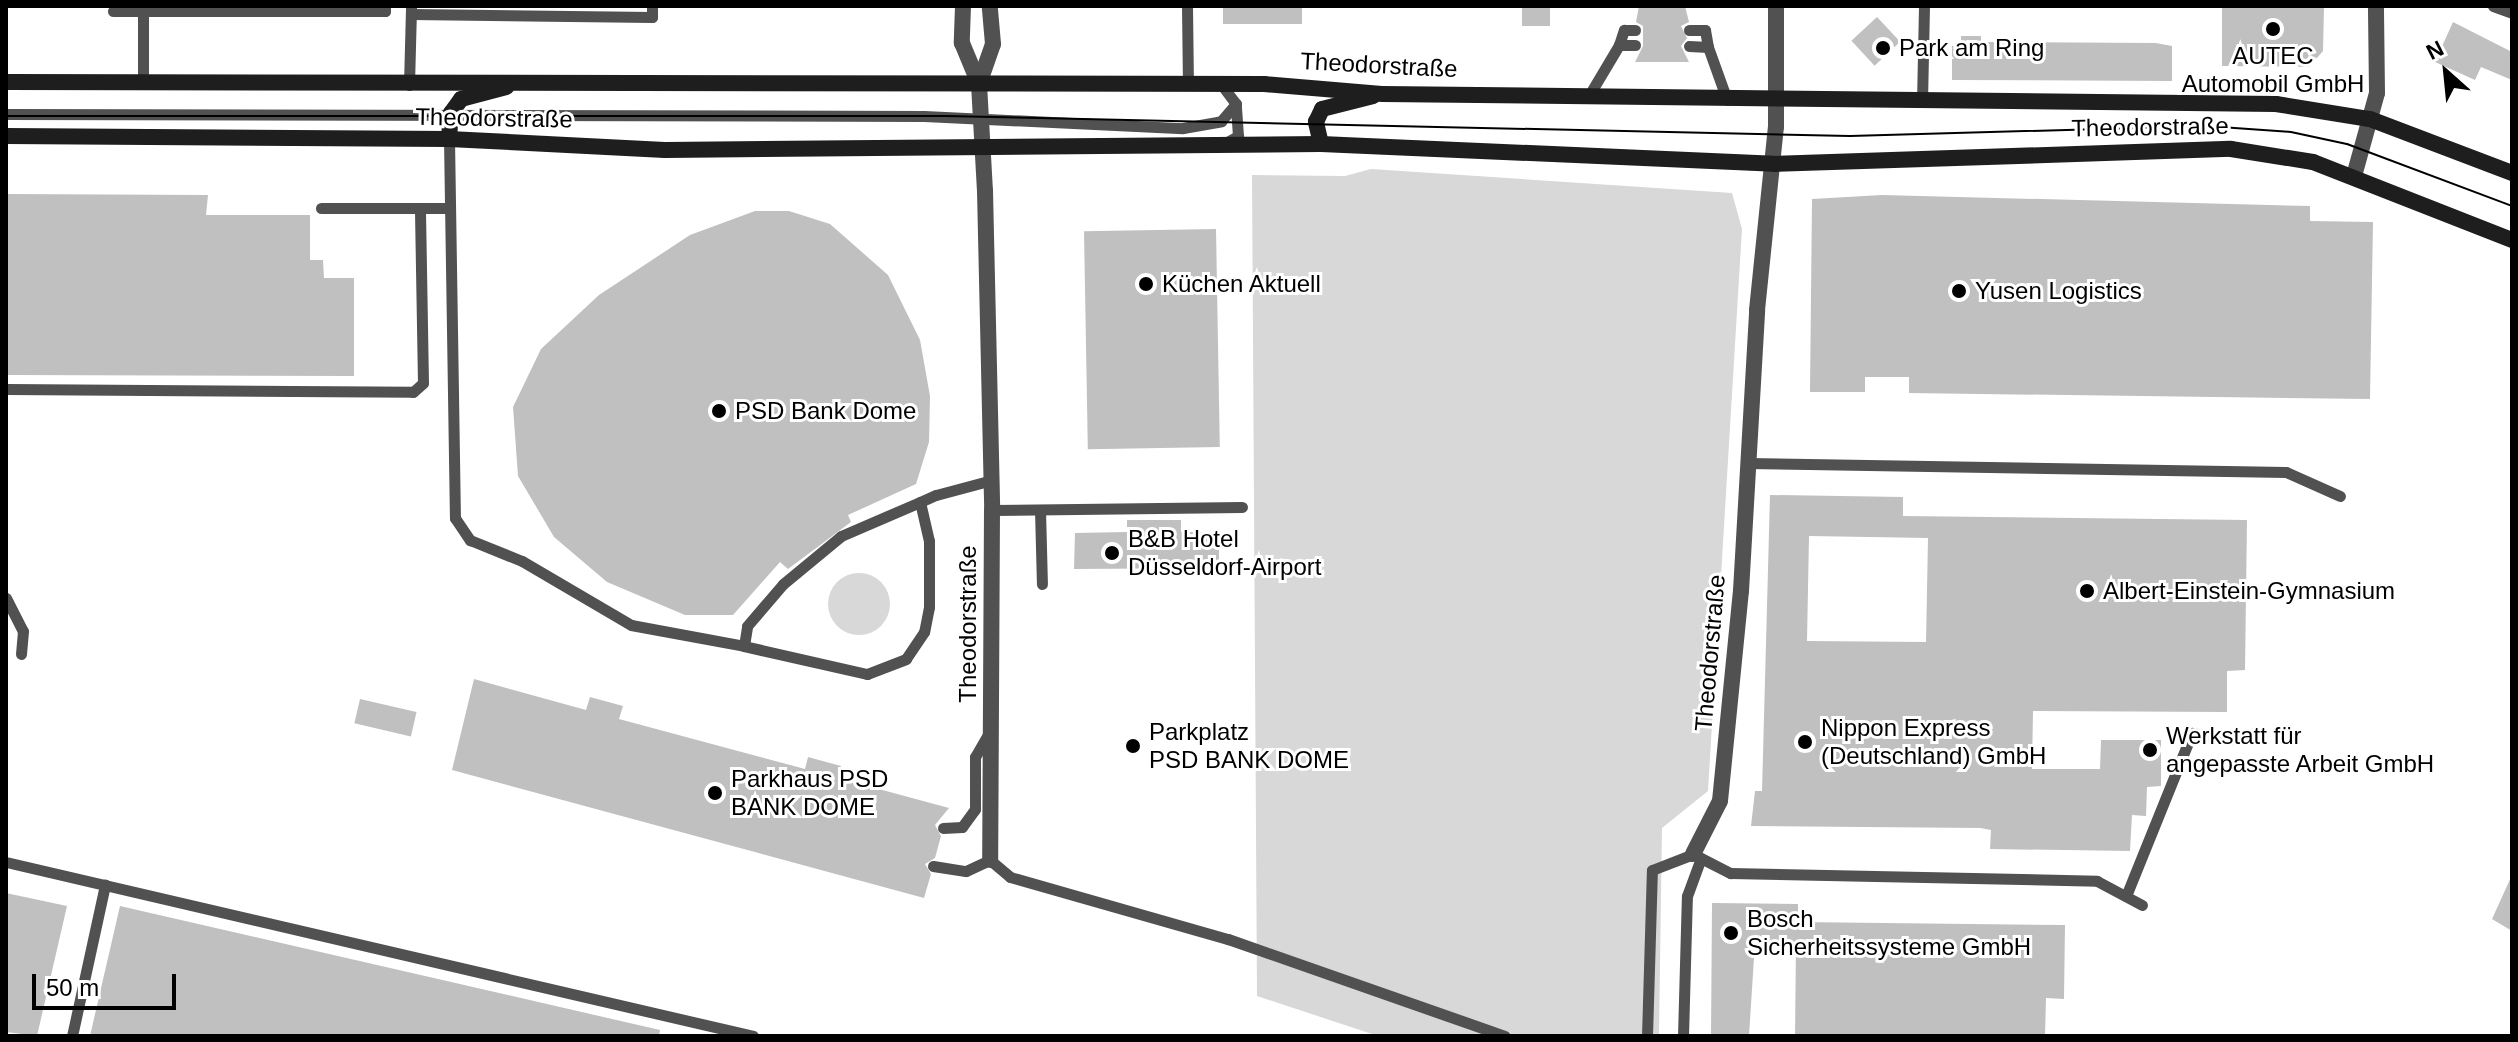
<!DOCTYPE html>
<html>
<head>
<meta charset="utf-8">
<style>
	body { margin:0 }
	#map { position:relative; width:2518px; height:1042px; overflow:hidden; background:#fff; font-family:Helvetica,sans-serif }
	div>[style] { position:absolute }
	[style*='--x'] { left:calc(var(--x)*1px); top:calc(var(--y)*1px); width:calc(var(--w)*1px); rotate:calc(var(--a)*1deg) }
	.green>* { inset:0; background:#d8d8d8 }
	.round { border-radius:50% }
	.building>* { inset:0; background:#c0c0c0; transform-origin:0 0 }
	.service>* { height:11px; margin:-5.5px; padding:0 5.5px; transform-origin:5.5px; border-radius:5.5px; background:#515151 }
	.minor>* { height:16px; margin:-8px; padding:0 8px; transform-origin:8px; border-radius:8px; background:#515151 }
	.secondary>* { height:16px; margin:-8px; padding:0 8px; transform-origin:8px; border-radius:8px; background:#1e1e1e }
	.tram>* { height:2px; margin:-1px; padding:0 1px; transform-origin:1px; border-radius:1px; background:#000 }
	.dots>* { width:22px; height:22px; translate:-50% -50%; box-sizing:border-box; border:4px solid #fff; border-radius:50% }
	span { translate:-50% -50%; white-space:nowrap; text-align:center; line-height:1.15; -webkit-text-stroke:6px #fff; paint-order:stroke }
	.poi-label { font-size:24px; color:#000 }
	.left { translate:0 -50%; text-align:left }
	.street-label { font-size:24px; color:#000 }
	.frame { position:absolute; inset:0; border:8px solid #000; pointer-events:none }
	.north { position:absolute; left:2406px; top:32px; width:80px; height:80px; -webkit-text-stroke:6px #fff; paint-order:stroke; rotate:333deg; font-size:22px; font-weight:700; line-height:32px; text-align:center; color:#000 }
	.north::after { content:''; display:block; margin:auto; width:28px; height:36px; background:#000; clip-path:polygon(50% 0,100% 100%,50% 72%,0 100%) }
	.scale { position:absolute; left:32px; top:974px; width:144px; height:36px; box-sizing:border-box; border:4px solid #000; border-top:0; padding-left:10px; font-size:24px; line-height:28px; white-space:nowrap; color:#000; -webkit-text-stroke:6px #fff; paint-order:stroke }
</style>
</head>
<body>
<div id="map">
	<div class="green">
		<i style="clip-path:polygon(1371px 169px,1732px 193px,1742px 229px,1708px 791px,1662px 828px,1659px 1036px,1378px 1036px,1257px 996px,1252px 175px,1345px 176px)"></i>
		<i class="round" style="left:828px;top:573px;width:62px;height:62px"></i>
	</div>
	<div class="building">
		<i style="left:1223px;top:6px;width:79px;height:18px"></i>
		<i style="left:1522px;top:6px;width:28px;height:20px"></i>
		<i style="clip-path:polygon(1639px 6px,1685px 6px,1689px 22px,1681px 26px,1687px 38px,1681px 46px,1689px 62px,1635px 62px,1643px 46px,1643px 26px,1636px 22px)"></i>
		<i style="clip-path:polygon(2222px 6px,2324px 6px,2323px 51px,2309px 67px,2222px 66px)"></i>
		<i style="left:1877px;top:17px;width:34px;height:35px;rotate:47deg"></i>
		<i style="clip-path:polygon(2453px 22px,2512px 52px,2512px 80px,2481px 67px,2475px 80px,2435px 62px)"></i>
		<i style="clip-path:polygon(1961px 36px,1981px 36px,1981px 42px,2156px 43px,2172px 46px,2172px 81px,1952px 80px,1952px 46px,1961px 46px)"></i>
		<i style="clip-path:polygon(6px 194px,208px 195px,206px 215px,310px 215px,310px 260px,323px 260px,324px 278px,354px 278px,354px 376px,6px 375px)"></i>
		<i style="clip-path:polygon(1882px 195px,2310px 206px,2310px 221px,2373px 222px,2370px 399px,1909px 393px,1909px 377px,1865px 377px,1865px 392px,1810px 392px,1812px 199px)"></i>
		<i style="clip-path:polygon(755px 211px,789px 211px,830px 224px,888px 275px,920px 340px,930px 396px,929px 442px,916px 484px,848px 515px,851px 522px,788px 569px,780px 562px,733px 615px,685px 615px,607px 582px,554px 537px,518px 476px,513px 407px,541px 349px,599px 295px,690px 235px)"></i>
		<i style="left:1216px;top:229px;width:218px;height:132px;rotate:89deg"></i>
		<i style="clip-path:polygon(evenodd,1770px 495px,1903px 497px,1903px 516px,2247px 520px,2245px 670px,2227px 671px,2227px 712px,2033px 711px,2032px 769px,2100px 769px,2101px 740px,2161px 740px,2161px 786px,2147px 787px,2146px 816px,2132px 815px,2130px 851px,1990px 849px,1991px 830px,1980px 828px,1751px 826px,1755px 791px,1762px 791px,1770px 495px,1809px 536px,1928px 538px,1926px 642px,1807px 641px,1809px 536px)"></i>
		<i style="clip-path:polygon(1127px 520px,1181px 520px,1181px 532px,1210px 532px,1210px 547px,1219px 547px,1219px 568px,1074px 569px,1075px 533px,1127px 532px)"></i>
		<i style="clip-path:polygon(474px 679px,586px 710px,590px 697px,623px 706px,619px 719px,805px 769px,808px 757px,841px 766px,838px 778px,949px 808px,935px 825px,941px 836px,935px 858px,925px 864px,931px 874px,924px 898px,452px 770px)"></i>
		<i style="left:360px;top:699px;width:58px;height:25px;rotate:13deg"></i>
		<i style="clip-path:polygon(2512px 875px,2512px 931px,2492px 919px)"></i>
		<i style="clip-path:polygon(6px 893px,67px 906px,37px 1036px,6px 1032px)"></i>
		<i style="clip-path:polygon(1712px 903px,1798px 904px,1798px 922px,2065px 925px,2064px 999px,2046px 998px,2045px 1036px,1795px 1036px,1796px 943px,1755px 942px,1749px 1036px,1711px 1036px)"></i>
		<i style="clip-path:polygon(120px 906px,660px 1030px,659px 1036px,90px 1036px)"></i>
	</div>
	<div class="service">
		<i style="--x:1187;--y:6;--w:78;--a:89.3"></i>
		<i style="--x:2493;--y:6;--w:20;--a:20"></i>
		<i style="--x:113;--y:11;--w:272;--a:0"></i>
		<i style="--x:385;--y:11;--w:5;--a:-90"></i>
		<i style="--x:143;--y:11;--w:73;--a:90"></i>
		<i style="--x:411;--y:14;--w:241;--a:0.7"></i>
		<i style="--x:652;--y:17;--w:11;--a:-90"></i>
		<i style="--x:1689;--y:30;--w:16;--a:0"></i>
		<i style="--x:1705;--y:30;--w:17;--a:80"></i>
		<i style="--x:1619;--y:45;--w:16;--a:-72"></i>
		<i style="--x:1624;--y:30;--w:11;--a:0"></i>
		<i style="--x:1689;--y:46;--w:19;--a:3"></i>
		<i style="--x:1708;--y:47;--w:56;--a:70.3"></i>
		<i style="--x:409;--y:85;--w:79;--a:-88.5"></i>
		<i style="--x:1588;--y:97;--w:61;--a:-59.2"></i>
		<i style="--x:1619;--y:45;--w:16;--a:0"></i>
		<i style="--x:1922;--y:102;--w:96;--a:-88.8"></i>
		<i style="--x:6;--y:114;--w:918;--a:0.12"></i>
		<i style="--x:924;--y:116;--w:259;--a:2.7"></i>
		<i style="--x:1183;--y:128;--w:39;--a:-10"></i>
		<i style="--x:1221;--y:121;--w:23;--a:-49"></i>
		<i style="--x:1236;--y:104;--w:25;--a:-127"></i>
		<i style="--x:449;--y:139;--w:379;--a:89.1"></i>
		<i style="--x:455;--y:518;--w:27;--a:56"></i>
		<i style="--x:470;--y:540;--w:56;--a:22"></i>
		<i style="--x:522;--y:561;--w:126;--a:30.4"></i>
		<i style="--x:631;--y:625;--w:115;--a:10.5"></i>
		<i style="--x:1225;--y:143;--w:15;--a:-28"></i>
		<i style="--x:1238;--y:136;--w:32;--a:-94"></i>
		<i style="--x:321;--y:208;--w:129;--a:0"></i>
		<i style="--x:6;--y:389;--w:407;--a:0.4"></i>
		<i style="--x:413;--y:392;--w:13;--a:-42"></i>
		<i style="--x:423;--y:383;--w:175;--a:-91"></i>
		<i style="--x:1747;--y:463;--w:539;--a:0.96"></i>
		<i style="--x:2286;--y:472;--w:59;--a:24"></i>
		<i style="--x:920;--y:502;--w:40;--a:77"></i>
		<i style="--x:929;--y:541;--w:66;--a:90"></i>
		<i style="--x:929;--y:607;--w:25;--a:101"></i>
		<i style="--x:924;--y:632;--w:32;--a:124"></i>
		<i style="--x:906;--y:659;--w:42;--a:159"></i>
		<i style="--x:867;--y:674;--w:126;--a:-167.2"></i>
		<i style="--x:744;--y:646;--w:20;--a:-81"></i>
		<i style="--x:747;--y:626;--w:55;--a:-49.4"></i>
		<i style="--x:783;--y:584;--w:75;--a:-39.6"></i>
		<i style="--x:841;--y:536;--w:86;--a:-23.3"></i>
		<i style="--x:920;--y:502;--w:17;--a:-24"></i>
		<i style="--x:936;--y:495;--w:58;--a:-15"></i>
		<i style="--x:992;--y:510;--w:250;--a:-0.7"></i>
		<i style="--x:1040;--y:510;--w:74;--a:88.5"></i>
		<i style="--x:6;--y:598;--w:37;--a:63"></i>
		<i style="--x:23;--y:631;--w:23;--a:95"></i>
		<i style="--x:943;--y:828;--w:19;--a:-3"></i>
		<i style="--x:962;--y:827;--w:22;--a:-54"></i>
		<i style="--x:975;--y:809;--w:52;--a:-90"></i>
		<i style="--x:975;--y:757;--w:34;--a:-60"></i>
		<i style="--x:6;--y:862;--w:767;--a:13.11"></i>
		<i style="--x:933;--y:866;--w:33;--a:9"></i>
		<i style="--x:966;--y:871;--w:26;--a:-25"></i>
		<i style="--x:990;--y:860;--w:26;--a:40"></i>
		<i style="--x:1010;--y:877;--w:227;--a:15.9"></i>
		<i style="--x:1228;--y:939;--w:293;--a:19.3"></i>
		<i style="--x:2126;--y:896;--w:176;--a:-68"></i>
		<i style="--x:2192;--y:733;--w:39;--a:10"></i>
		<i style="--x:72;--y:1036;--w:155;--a:-77.7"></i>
		<i style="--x:1647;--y:1036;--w:166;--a:-88.3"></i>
		<i style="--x:1652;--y:870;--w:44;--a:-21.3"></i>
		<i style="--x:1693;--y:854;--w:42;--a:27.2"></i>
		<i style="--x:1730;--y:873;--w:367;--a:1.2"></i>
		<i style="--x:2097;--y:881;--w:51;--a:28.1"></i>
		<i style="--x:1683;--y:1036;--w:140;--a:-88.4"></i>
		<i style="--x:1687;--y:896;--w:40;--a:-69.8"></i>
	</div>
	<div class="minor">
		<i style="--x:963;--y:6;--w:37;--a:92"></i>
		<i style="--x:962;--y:43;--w:44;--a:67.5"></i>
		<i style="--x:979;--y:84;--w:107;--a:86.8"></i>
		<i style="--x:985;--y:191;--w:319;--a:88.7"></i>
		<i style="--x:992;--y:510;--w:350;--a:90.3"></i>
		<i style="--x:979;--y:84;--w:42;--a:-70.7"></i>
		<i style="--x:993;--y:44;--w:38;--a:-95"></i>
		<i style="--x:2354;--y:176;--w:86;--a:-74.5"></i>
		<i style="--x:2377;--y:93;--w:87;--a:-90.7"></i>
		<i style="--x:1693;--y:854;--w:59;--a:-63"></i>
		<i style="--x:1720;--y:801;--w:211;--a:-84.3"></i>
		<i style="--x:1741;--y:591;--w:281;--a:-86.7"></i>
		<i style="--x:1757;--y:310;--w:184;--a:-84.1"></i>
		<i style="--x:1776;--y:127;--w:121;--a:-90"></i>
	</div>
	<div class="secondary">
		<i style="--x:6;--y:82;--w:1258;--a:0.09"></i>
		<i style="--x:1264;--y:84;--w:118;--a:4.8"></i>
		<i style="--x:1382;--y:94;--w:894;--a:0.64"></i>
		<i style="--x:2276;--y:104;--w:95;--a:9.1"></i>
		<i style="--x:2370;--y:119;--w:152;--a:20.8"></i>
		<i style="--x:6;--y:136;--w:443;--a:0.4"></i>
		<i style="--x:449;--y:139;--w:216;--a:2.9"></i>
		<i style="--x:665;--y:150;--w:656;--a:-0.52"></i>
		<i style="--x:1321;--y:144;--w:453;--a:2.5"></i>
		<i style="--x:1774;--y:164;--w:457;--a:-1.9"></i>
		<i style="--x:2231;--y:149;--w:83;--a:9"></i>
		<i style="--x:2313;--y:162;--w:214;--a:21.4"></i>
		<i style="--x:449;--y:139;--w:26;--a:-86"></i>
		<i style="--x:451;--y:113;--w:17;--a:-54"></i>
		<i style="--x:461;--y:99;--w:47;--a:-14.9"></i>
		<i style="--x:1321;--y:144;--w:23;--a:-103"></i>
		<i style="--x:1316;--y:122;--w:14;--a:-65"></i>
		<i style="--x:1322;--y:109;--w:53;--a:-14.3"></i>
	</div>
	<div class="tram">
		<i style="--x:6;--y:116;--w:939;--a:0"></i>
		<i style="--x:945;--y:116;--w:905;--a:1.27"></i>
		<i style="--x:1850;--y:136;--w:356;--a:-1.6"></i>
		<i style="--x:2206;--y:126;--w:85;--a:4"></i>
		<i style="--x:2291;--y:132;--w:57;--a:12.1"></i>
		<i style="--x:2347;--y:144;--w:176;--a:20.6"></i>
	</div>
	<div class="dots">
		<i style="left:2273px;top:29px;background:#000"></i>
		<i style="left:1883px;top:48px;background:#000"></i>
		<i style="left:1146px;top:284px;background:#000"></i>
		<i style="left:1959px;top:291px;background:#000"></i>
		<i style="left:719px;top:411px;background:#000"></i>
		<i style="left:1112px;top:553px;background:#000"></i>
		<i style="left:2087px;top:591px;background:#000"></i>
		<i style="left:1805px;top:742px;background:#000"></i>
		<i style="left:1133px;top:746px;background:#000"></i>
		<i style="left:2150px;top:750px;background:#000"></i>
		<i style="left:715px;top:793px;background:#000"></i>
		<i style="left:1731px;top:933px;background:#000"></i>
	</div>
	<div class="poi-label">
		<span class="left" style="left:1899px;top:48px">Park am Ring</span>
		<span style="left:2273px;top:70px">AUTEC<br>Automobil GmbH</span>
		<span class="left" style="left:1162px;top:284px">Küchen Aktuell</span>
		<span class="left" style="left:1975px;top:291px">Yusen Logistics</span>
		<span class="left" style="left:735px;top:411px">PSD Bank Dome</span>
		<span class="left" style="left:1128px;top:553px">B&amp;B Hotel<br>Düsseldorf-Airport</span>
		<span class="left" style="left:2103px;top:591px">Albert-Einstein-Gymnasium</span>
		<span class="left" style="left:1821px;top:742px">Nippon Express<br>(Deutschland) GmbH</span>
		<span class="left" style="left:1149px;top:746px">Parkplatz<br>PSD BANK DOME</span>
		<span class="left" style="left:2166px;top:750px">Werkstatt für<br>angepasste Arbeit GmbH</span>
		<span class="left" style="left:731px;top:793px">Parkhaus PSD<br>BANK DOME</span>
		<span class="left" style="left:1747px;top:933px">Bosch<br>Sicherheitssysteme GmbH</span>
	</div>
	<div class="street-label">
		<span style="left:1379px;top:65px;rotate:3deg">Theodorstraße</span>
		<span style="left:494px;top:118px;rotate:1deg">Theodorstraße</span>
		<span style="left:2150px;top:127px;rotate:-1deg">Theodorstraße</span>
		<span style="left:968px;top:624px;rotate:-90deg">Theodorstraße</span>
		<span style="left:1710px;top:653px;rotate:-85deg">Theodorstraße</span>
	</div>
	<div class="frame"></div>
	<div class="north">N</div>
	<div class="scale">50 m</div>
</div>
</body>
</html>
